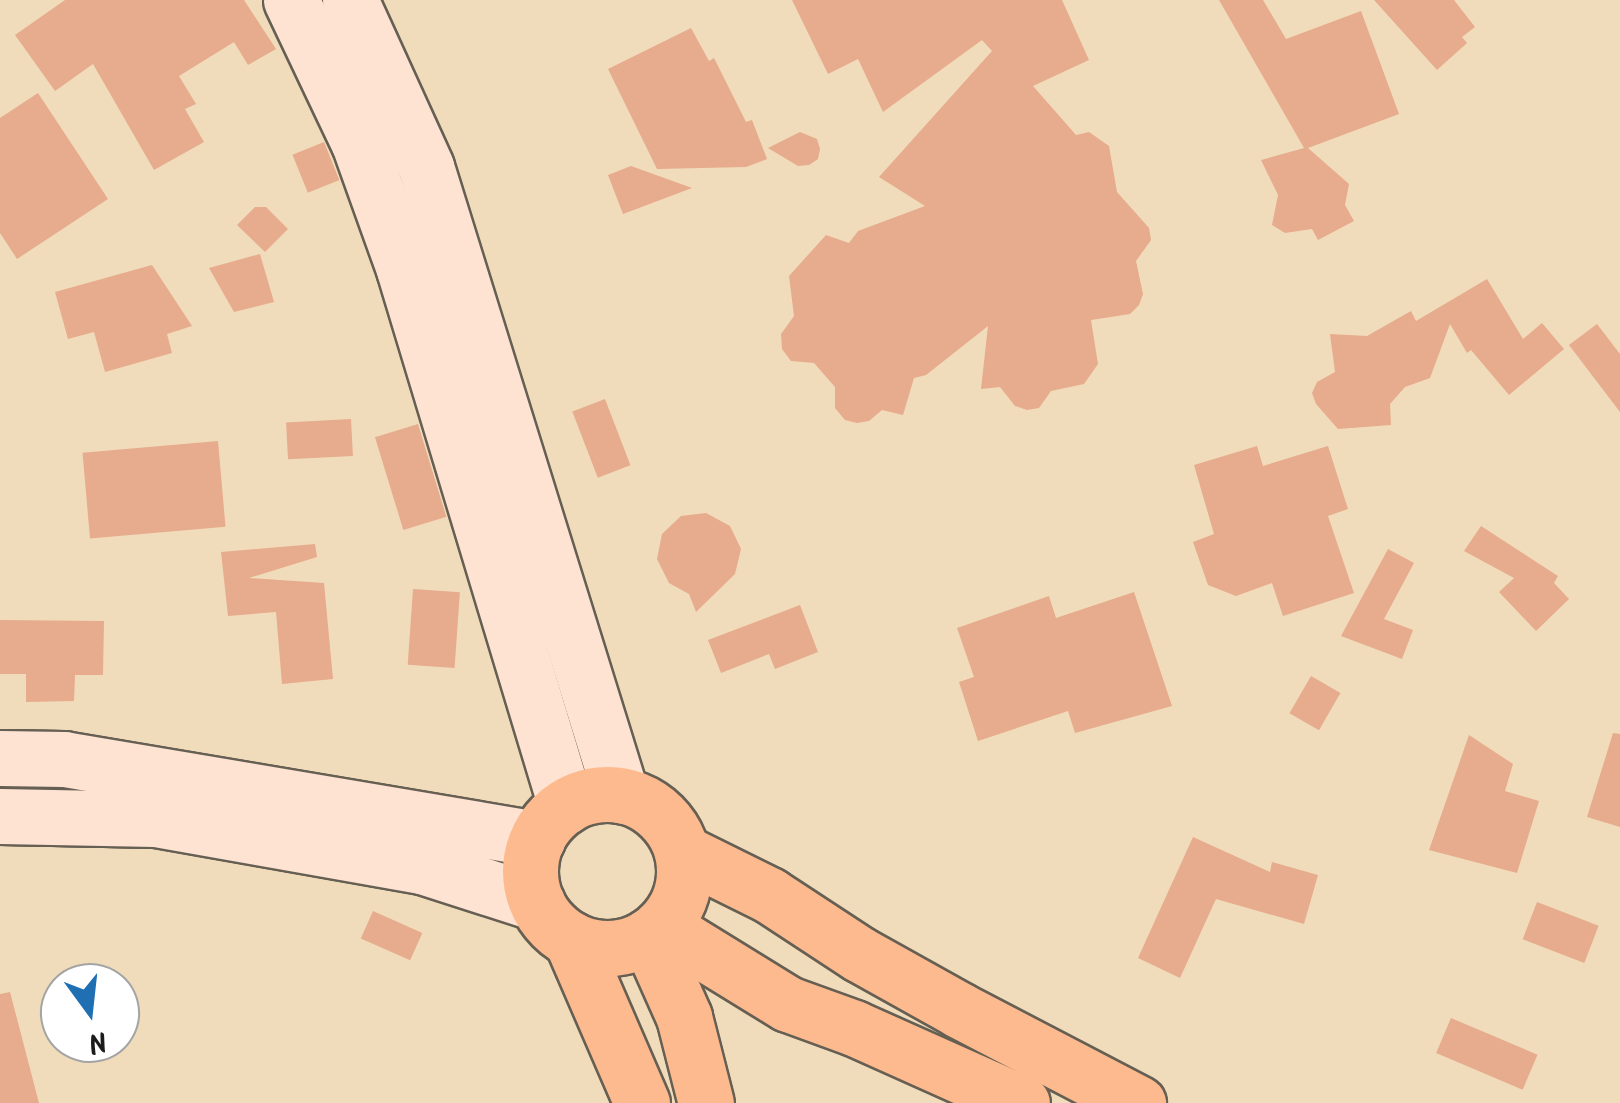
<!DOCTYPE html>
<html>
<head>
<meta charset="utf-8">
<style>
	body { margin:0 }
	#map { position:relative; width:1620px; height:1103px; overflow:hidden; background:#f0dcba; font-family:Kalam,sans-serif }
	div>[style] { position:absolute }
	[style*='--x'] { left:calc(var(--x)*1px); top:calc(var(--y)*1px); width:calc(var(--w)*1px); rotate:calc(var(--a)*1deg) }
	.building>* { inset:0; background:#e7ab8d; transform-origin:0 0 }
	.roads { filter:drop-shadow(2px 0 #665f53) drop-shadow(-2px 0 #665f53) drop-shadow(0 2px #665f53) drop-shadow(0 -2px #665f53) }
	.secondary>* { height:55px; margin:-27.5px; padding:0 27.5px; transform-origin:27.5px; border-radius:27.5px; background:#fee3d2 }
	.primary>* { height:55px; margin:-27.5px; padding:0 27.5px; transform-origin:27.5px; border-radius:27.5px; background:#fcba8e }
	.primary>.ring { margin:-27.5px; padding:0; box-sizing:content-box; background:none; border:55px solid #fcba8e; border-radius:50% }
	span { translate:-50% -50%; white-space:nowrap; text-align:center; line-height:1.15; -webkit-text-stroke:8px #fff; paint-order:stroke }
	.north { position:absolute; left:40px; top:963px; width:100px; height:100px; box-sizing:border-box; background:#fff; border:2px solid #a4a4a4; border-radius:50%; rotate:165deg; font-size:28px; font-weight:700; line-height:40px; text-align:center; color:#1c1c1c }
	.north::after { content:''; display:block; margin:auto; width:35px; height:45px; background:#1f6fb2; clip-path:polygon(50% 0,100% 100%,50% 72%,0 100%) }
</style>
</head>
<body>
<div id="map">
	<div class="building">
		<i style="clip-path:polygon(65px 0,244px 0,276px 49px,248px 65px,234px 42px,179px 76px,196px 104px,185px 109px,204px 142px,154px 170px,93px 64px,55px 91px,15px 35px)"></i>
		<i style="clip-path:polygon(792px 0,1062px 0,1089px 60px,1033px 86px,1076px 135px,1089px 132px,1109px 146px,1117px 192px,1149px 228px,1151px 240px,1136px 261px,1143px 294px,1139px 305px,1130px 314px,1091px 320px,1098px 364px,1084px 384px,1051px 391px,1039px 408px,1027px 410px,1015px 406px,1000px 387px,981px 389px,988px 326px,926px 375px,914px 378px,903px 415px,882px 410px,869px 421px,857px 423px,845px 420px,835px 408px,835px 387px,814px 363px,791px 361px,782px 349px,781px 334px,794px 316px,789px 276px,826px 235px,849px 243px,858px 231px,925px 206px,879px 177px,992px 51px,982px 40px,883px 112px,858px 59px,828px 74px)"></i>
		<i style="clip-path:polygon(1219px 0,1263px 0,1286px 39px,1361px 11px,1399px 114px,1308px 148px,1349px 184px,1345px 205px,1354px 221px,1318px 240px,1312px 229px,1285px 233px,1272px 225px,1278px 195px,1261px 160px,1304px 148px)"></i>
		<i style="clip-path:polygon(1374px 0,1454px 0,1475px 27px,1462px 37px,1467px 43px,1437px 70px)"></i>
		<i style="clip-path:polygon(691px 28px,709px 61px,714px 58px,746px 122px,752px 120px,767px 159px,746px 167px,657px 169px,608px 69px)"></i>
		<i style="clip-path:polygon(38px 93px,108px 199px,17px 259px,0 233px,0 118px)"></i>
		<i style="clip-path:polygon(800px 132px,817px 139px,820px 149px,818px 159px,809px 165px,798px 166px,768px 148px)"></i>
		<i style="left:324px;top:142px;width:41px;height:34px;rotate:68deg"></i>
		<i style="clip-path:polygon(631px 166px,692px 188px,623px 214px,608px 175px)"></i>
		<i style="clip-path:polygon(255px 207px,266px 207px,288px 229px,265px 252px,237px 225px)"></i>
		<i style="clip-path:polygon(260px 254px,274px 302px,234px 312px,209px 268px)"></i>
		<i style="clip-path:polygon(152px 265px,192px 326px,167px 334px,172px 353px,105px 372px,94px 332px,68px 339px,55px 292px)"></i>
		<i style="clip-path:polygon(1487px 279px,1523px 339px,1542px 323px,1564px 349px,1509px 395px,1471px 350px,1467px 353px,1450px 324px,1430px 378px,1405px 387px,1390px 404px,1391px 425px,1338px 429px,1316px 404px,1312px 393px,1317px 382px,1335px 372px,1330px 334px,1367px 336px,1411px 311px,1416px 321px)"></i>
		<i style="clip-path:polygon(1597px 324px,1620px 354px,1620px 412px,1569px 345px)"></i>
		<i style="left:605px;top:399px;width:71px;height:35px;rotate:69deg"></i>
		<i style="left:351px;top:419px;width:37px;height:65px;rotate:87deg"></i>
		<i style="left:418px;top:424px;width:97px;height:45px;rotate:73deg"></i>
		<i style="left:218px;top:441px;width:86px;height:136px;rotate:85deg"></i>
		<i style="clip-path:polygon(1257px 446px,1263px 466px,1328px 446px,1348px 509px,1328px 516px,1354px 593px,1283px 616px,1272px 583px,1236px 596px,1208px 585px,1193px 542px,1214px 534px,1194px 465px)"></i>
		<i style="clip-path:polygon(706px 513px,730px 526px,741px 549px,735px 574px,696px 612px,689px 594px,669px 583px,657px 559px,662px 534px,681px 516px)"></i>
		<i style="clip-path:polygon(1481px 526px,1558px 576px,1554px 583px,1569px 599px,1536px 631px,1499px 592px,1514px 578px,1464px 551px)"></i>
		<i style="clip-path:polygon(315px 544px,317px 557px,249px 578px,324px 583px,333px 679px,282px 684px,276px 612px,228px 616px,221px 552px)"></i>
		<i style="clip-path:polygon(1388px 549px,1414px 563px,1384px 619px,1413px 630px,1402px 659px,1341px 636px)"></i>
		<i style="left:413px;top:589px;width:47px;height:76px;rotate:4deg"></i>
		<i style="clip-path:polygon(1134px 592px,1172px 706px,1075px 733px,1068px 711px,978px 741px,959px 682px,974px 677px,957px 628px,1049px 596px,1056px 618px)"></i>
		<i style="clip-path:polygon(800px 605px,818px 652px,775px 669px,769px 654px,721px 673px,708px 640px)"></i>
		<i style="clip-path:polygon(0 620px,104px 621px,103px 675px,75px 675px,74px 701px,26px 702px,26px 674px,0 674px)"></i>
		<i style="left:1311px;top:676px;width:34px;height:43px;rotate:30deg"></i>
		<i style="clip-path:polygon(1613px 733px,1620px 734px,1620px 827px,1587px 817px)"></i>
		<i style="clip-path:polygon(1469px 735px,1513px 764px,1505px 791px,1539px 801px,1517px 873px,1429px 850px)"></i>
		<i style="clip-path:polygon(1193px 837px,1270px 872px,1272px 862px,1318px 875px,1304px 924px,1216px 899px,1180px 978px,1138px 958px)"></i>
		<i style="left:1537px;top:902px;width:66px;height:40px;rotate:21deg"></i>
		<i style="left:373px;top:911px;width:54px;height:30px;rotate:24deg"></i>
		<i style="clip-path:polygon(10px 992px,39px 1103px,0 1103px,0 994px)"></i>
		<i style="left:1451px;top:1018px;width:94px;height:38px;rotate:23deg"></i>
	</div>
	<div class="roads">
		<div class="secondary">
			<i style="--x:291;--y:0;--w:158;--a:64.6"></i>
			<i style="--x:359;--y:143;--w:134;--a:70.3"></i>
			<i style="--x:404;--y:269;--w:561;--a:73.21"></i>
			<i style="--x:350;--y:0;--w:183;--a:65.5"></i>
			<i style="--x:426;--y:167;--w:658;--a:72.75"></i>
			<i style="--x:0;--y:758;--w:64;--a:0.9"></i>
			<i style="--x:64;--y:759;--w:480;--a:9.6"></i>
			<i style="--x:0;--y:816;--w:155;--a:1.1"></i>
			<i style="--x:155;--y:819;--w:271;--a:10"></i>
			<i style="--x:422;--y:866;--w:121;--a:17.8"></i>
		</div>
		<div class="primary">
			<i class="ring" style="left:530px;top:794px;width:99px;height:99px"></i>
			<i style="--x:682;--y:852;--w:97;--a:26.3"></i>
			<i style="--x:769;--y:895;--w:108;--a:33.2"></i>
			<i style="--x:859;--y:954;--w:115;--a:29.2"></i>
			<i style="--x:959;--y:1010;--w:202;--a:27.5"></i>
			<i style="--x:661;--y:926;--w:149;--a:31.6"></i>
			<i style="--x:788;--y:1004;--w:70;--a:20"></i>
			<i style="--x:854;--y:1028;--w:184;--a:24.1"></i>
			<i style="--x:648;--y:936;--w:89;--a:66"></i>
			<i style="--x:684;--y:1017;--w:89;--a:75.7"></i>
			<i style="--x:571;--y:939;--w:179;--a:66.6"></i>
		</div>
	</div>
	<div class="north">N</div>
</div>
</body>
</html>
